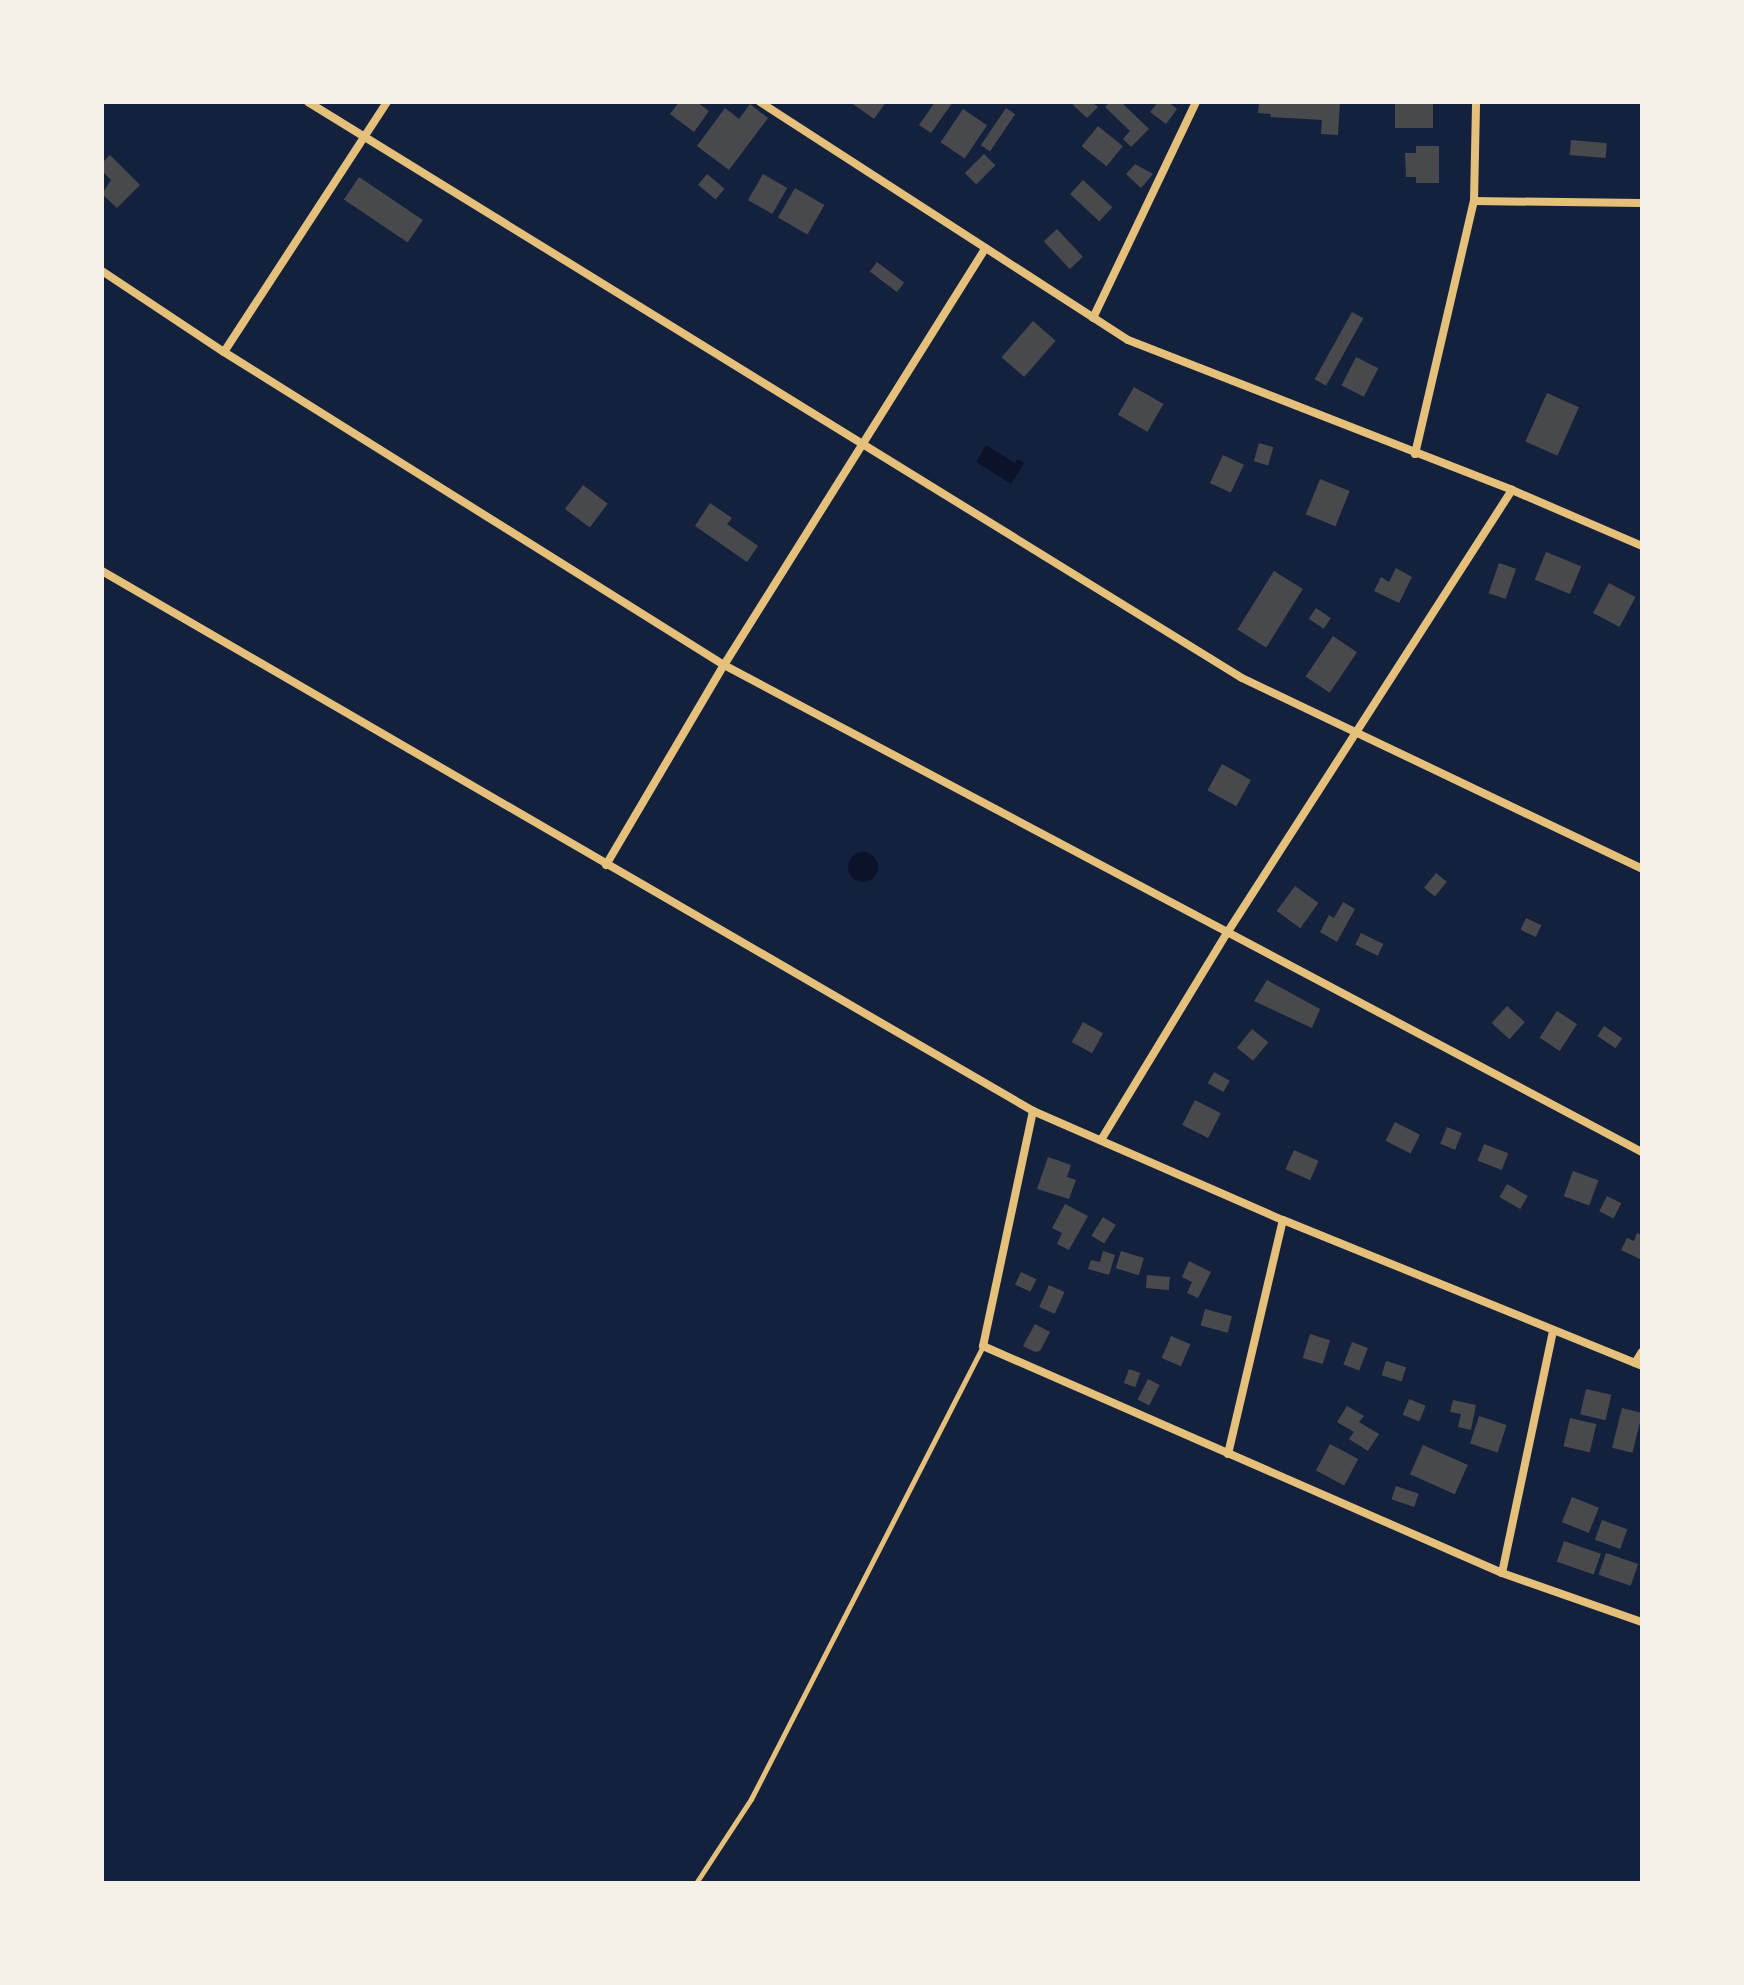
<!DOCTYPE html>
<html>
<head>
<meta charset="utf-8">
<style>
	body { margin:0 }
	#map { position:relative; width:1744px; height:1985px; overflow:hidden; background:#14213d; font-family:"PT Sans Narrow",sans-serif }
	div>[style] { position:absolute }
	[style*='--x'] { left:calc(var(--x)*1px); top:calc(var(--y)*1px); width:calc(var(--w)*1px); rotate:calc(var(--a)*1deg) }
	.water>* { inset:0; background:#0b132b }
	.round { border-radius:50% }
	.building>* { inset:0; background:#48494c; transform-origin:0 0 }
	.service>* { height:5px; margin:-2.5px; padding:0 2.5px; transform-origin:2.5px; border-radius:2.5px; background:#e5c07b }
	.minor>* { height:8px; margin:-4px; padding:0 4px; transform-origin:4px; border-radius:4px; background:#e5c07b }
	span { translate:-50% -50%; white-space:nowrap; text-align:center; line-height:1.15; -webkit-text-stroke:6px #f6f1e7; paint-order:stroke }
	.frame { position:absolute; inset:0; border:104px solid #f6f1e7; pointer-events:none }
</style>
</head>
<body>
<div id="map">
	<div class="water">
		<i style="clip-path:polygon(986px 445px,1015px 463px,1018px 459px,1024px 463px,1011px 484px,976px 462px)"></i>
		<i class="round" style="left:848px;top:852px;width:30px;height:30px"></i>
	</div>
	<div class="building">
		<i style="clip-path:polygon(679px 102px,697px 102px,709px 111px,694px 132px,670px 114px)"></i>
		<i style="clip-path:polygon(850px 102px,886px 102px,874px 119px)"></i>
		<i style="clip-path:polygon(935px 102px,953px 102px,931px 133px,919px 125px)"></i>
		<i style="clip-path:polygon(1075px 102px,1092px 102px,1098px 107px,1087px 118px,1073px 105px)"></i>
		<i style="clip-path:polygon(1110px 102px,1121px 102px,1149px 129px,1131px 147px,1123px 139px,1130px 131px,1105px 107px)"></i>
		<i style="clip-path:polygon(1158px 102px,1168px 102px,1177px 109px,1166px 124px,1150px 112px)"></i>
		<i style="clip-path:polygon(1259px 102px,1340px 102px,1338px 135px,1321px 134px,1322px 120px,1270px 117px,1271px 114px,1258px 113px)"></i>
		<i style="left:1395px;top:102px;width:38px;height:26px"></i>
		<i style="clip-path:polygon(750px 104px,768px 118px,729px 170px,697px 146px,725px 108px,739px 119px)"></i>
		<i style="left:1006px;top:108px;width:11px;height:45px;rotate:34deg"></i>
		<i style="left:963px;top:109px;width:29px;height:40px;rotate:34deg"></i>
		<i style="left:1098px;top:126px;width:32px;height:26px;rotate:39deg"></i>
		<i style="left:1571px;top:140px;width:36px;height:15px;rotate:5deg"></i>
		<i style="clip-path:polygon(1416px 146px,1439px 146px,1439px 183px,1416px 183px,1416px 177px,1406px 177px,1405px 153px,1416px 153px)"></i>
		<i style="left:984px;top:154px;width:16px;height:27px;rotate:45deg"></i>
		<i style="clip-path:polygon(110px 155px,140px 185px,117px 208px,102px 194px,111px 180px,102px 171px,102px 163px)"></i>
		<i style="clip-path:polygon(1135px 164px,1153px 174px,1141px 188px,1126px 174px)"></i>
		<i style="left:707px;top:174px;width:23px;height:14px;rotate:40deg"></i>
		<i style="left:763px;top:174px;width:28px;height:30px;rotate:30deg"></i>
		<i style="left:359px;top:177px;width:77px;height:27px;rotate:34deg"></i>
		<i style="left:1083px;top:180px;width:40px;height:19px;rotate:43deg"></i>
		<i style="left:795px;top:188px;width:34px;height:34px;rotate:30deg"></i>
		<i style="left:1057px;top:229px;width:38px;height:18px;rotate:47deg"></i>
		<i style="left:877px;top:262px;width:34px;height:12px;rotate:37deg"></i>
		<i style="left:1352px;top:312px;width:13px;height:77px;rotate:29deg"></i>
		<i style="left:1033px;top:321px;width:30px;height:48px;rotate:41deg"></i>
		<i style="left:1356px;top:357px;width:25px;height:32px;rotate:27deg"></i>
		<i style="left:1134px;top:387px;width:34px;height:32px;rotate:30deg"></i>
		<i style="left:1547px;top:393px;width:35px;height:53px;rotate:24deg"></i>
		<i style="left:1259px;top:443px;width:15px;height:19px;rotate:16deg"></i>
		<i style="left:1223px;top:455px;width:23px;height:31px;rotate:25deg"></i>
		<i style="left:1320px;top:479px;width:32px;height:38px;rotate:22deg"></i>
		<i style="left:583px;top:485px;width:31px;height:30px;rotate:37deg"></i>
		<i style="clip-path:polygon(710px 503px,732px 518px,727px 524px,758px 546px,747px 562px,695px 526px)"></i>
		<i style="left:1546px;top:552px;width:38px;height:30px;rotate:22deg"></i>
		<i style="left:1499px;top:563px;width:18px;height:32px;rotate:19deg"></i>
		<i style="clip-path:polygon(1396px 568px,1412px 577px,1399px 603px,1374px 591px,1381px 577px,1389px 582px)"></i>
		<i style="left:1274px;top:571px;width:34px;height:69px;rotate:32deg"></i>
		<i style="left:1609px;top:583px;width:30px;height:34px;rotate:28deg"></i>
		<i style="left:1316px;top:608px;width:18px;height:13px;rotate:34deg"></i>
		<i style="left:1333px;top:636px;width:29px;height:49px;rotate:34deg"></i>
		<i style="left:1222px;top:764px;width:33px;height:30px;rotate:29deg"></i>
		<i style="left:1436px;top:873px;width:14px;height:19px;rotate:39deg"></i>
		<i style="left:1295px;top:886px;width:29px;height:31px;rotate:36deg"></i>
		<i style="clip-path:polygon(1343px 902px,1355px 909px,1337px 942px,1320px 932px,1329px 915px,1334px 918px)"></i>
		<i style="left:1526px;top:918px;width:17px;height:13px;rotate:25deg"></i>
		<i style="left:1361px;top:933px;width:25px;height:13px;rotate:26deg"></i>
		<i style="clip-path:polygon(1267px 980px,1320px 1009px,1312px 1028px,1254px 1001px)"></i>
		<i style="left:1507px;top:1006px;width:24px;height:23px;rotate:42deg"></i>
		<i style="left:1557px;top:1011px;width:24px;height:32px;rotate:33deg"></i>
		<i style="left:1083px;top:1022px;width:23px;height:23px;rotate:29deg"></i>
		<i style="left:1604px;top:1026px;width:22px;height:12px;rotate:34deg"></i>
		<i style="left:1252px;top:1029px;width:21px;height:24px;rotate:39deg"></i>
		<i style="left:1214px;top:1072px;width:18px;height:13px;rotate:29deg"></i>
		<i style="left:1195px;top:1100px;width:29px;height:28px;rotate:27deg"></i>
		<i style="left:1395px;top:1122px;width:28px;height:21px;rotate:27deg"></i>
		<i style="left:1447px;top:1127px;width:16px;height:18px;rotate:22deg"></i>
		<i style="left:1484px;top:1144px;width:26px;height:18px;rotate:21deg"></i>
		<i style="left:1294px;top:1150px;width:27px;height:21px;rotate:24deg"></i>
		<i style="clip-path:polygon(1048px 1157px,1071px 1165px,1067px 1177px,1076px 1180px,1069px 1199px,1037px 1189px)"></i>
		<i style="left:1573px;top:1171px;width:27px;height:27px;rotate:20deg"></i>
		<i style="left:1507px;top:1184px;width:24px;height:15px;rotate:30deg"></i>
		<i style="left:1607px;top:1196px;width:16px;height:17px;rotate:27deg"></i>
		<i style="clip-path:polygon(1065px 1204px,1088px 1216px,1069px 1250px,1057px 1244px,1062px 1233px,1052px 1228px)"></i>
		<i style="left:1103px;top:1217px;width:15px;height:22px;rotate:32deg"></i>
		<i style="clip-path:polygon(1637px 1233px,1642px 1235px,1642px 1260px,1621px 1250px,1627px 1238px,1634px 1241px)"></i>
		<i style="clip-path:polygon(1103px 1251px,1115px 1255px,1109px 1275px,1088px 1269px,1091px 1260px,1100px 1262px)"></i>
		<i style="left:1121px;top:1251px;width:24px;height:18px;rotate:17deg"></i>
		<i style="clip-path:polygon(1189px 1261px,1211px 1272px,1198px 1298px,1187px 1293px,1192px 1282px,1182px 1277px)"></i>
		<i style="left:1021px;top:1272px;width:17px;height:14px;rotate:25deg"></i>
		<i style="left:1147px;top:1275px;width:23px;height:13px;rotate:5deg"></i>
		<i style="left:1049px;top:1285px;width:17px;height:24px;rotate:24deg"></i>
		<i style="left:1205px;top:1309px;width:28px;height:17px;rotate:15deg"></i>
		<i style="clip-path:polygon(1035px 1324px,1050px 1332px,1040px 1351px,1035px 1352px,1023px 1346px)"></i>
		<i style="left:1310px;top:1334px;width:21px;height:25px;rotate:17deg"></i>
		<i style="left:1171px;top:1336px;width:21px;height:24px;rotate:23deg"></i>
		<i style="left:1352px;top:1342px;width:17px;height:24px;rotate:21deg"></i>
		<i style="left:1386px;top:1361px;width:21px;height:15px;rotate:17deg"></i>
		<i style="left:1129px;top:1369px;width:12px;height:15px;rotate:20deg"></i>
		<i style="left:1148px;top:1379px;width:13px;height:23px;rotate:27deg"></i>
		<i style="left:1586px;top:1389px;width:26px;height:26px;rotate:13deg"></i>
		<i style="left:1409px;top:1399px;width:18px;height:17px;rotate:22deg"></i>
		<i style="clip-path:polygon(1453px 1400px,1476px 1405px,1471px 1430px,1458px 1427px,1461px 1414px,1450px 1412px)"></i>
		<i style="clip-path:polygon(1347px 1406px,1364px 1416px,1359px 1422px,1379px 1434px,1368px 1451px,1349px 1439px,1354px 1432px,1337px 1422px)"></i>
		<i style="left:1622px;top:1408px;width:21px;height:41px;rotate:14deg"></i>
		<i style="left:1479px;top:1416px;width:29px;height:29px;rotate:18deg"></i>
		<i style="left:1570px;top:1418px;width:27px;height:29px;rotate:13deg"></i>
		<i style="left:1330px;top:1444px;width:32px;height:30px;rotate:28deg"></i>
		<i style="left:1423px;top:1445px;width:49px;height:32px;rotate:24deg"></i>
		<i style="left:1396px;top:1486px;width:24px;height:14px;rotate:19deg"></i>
		<i style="left:1572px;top:1497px;width:29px;height:27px;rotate:22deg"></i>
		<i style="left:1602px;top:1520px;width:27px;height:21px;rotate:20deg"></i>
		<i style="left:1564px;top:1541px;width:39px;height:22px;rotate:19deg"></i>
		<i style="left:1606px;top:1553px;width:34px;height:23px;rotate:19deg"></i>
	</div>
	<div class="service">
		<i style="--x:696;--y:1883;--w:100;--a:-56.8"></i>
		<i style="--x:751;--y:1799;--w:509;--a:-62.88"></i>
	</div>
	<div class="minor">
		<i style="--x:308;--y:102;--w:1097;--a:31.66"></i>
		<i style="--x:1242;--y:678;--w:443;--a:25.5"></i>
		<i style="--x:760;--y:102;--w:438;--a:32.9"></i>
		<i style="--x:1128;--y:340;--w:412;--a:21.3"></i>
		<i style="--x:1512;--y:490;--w:142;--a:23.3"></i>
		<i style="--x:1474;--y:201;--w:168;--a:0.7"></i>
		<i style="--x:102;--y:271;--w:146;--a:33.6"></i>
		<i style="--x:224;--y:352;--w:590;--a:32.05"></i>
		<i style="--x:724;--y:665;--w:1039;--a:27.95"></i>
		<i style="--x:1093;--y:318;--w:239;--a:-64.5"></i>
		<i style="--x:224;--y:352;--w:298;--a:-56.9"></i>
		<i style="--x:1415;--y:454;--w:260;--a:-76.9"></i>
		<i style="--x:1474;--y:201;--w:99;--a:-88.8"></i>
		<i style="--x:102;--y:571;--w:1076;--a:30.11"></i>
		<i style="--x:1033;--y:1111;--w:273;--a:23.6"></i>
		<i style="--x:1283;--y:1220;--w:388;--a:22.1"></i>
		<i style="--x:606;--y:865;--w:232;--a:-59.5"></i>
		<i style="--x:724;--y:665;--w:492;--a:-57.9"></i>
		<i style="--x:1033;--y:1111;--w:240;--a:102"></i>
		<i style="--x:983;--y:1346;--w:566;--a:23.62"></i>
		<i style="--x:1502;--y:1573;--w:148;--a:19.3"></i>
		<i style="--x:1101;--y:1140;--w:242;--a:-58.7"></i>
		<i style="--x:1227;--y:933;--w:527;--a:-57.25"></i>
		<i style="--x:1635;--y:1363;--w:13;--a:-58"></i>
		<i style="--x:1228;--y:1454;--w:240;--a:-76.8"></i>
		<i style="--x:1502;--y:1573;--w:247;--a:-78.1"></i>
	</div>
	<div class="frame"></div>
</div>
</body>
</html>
